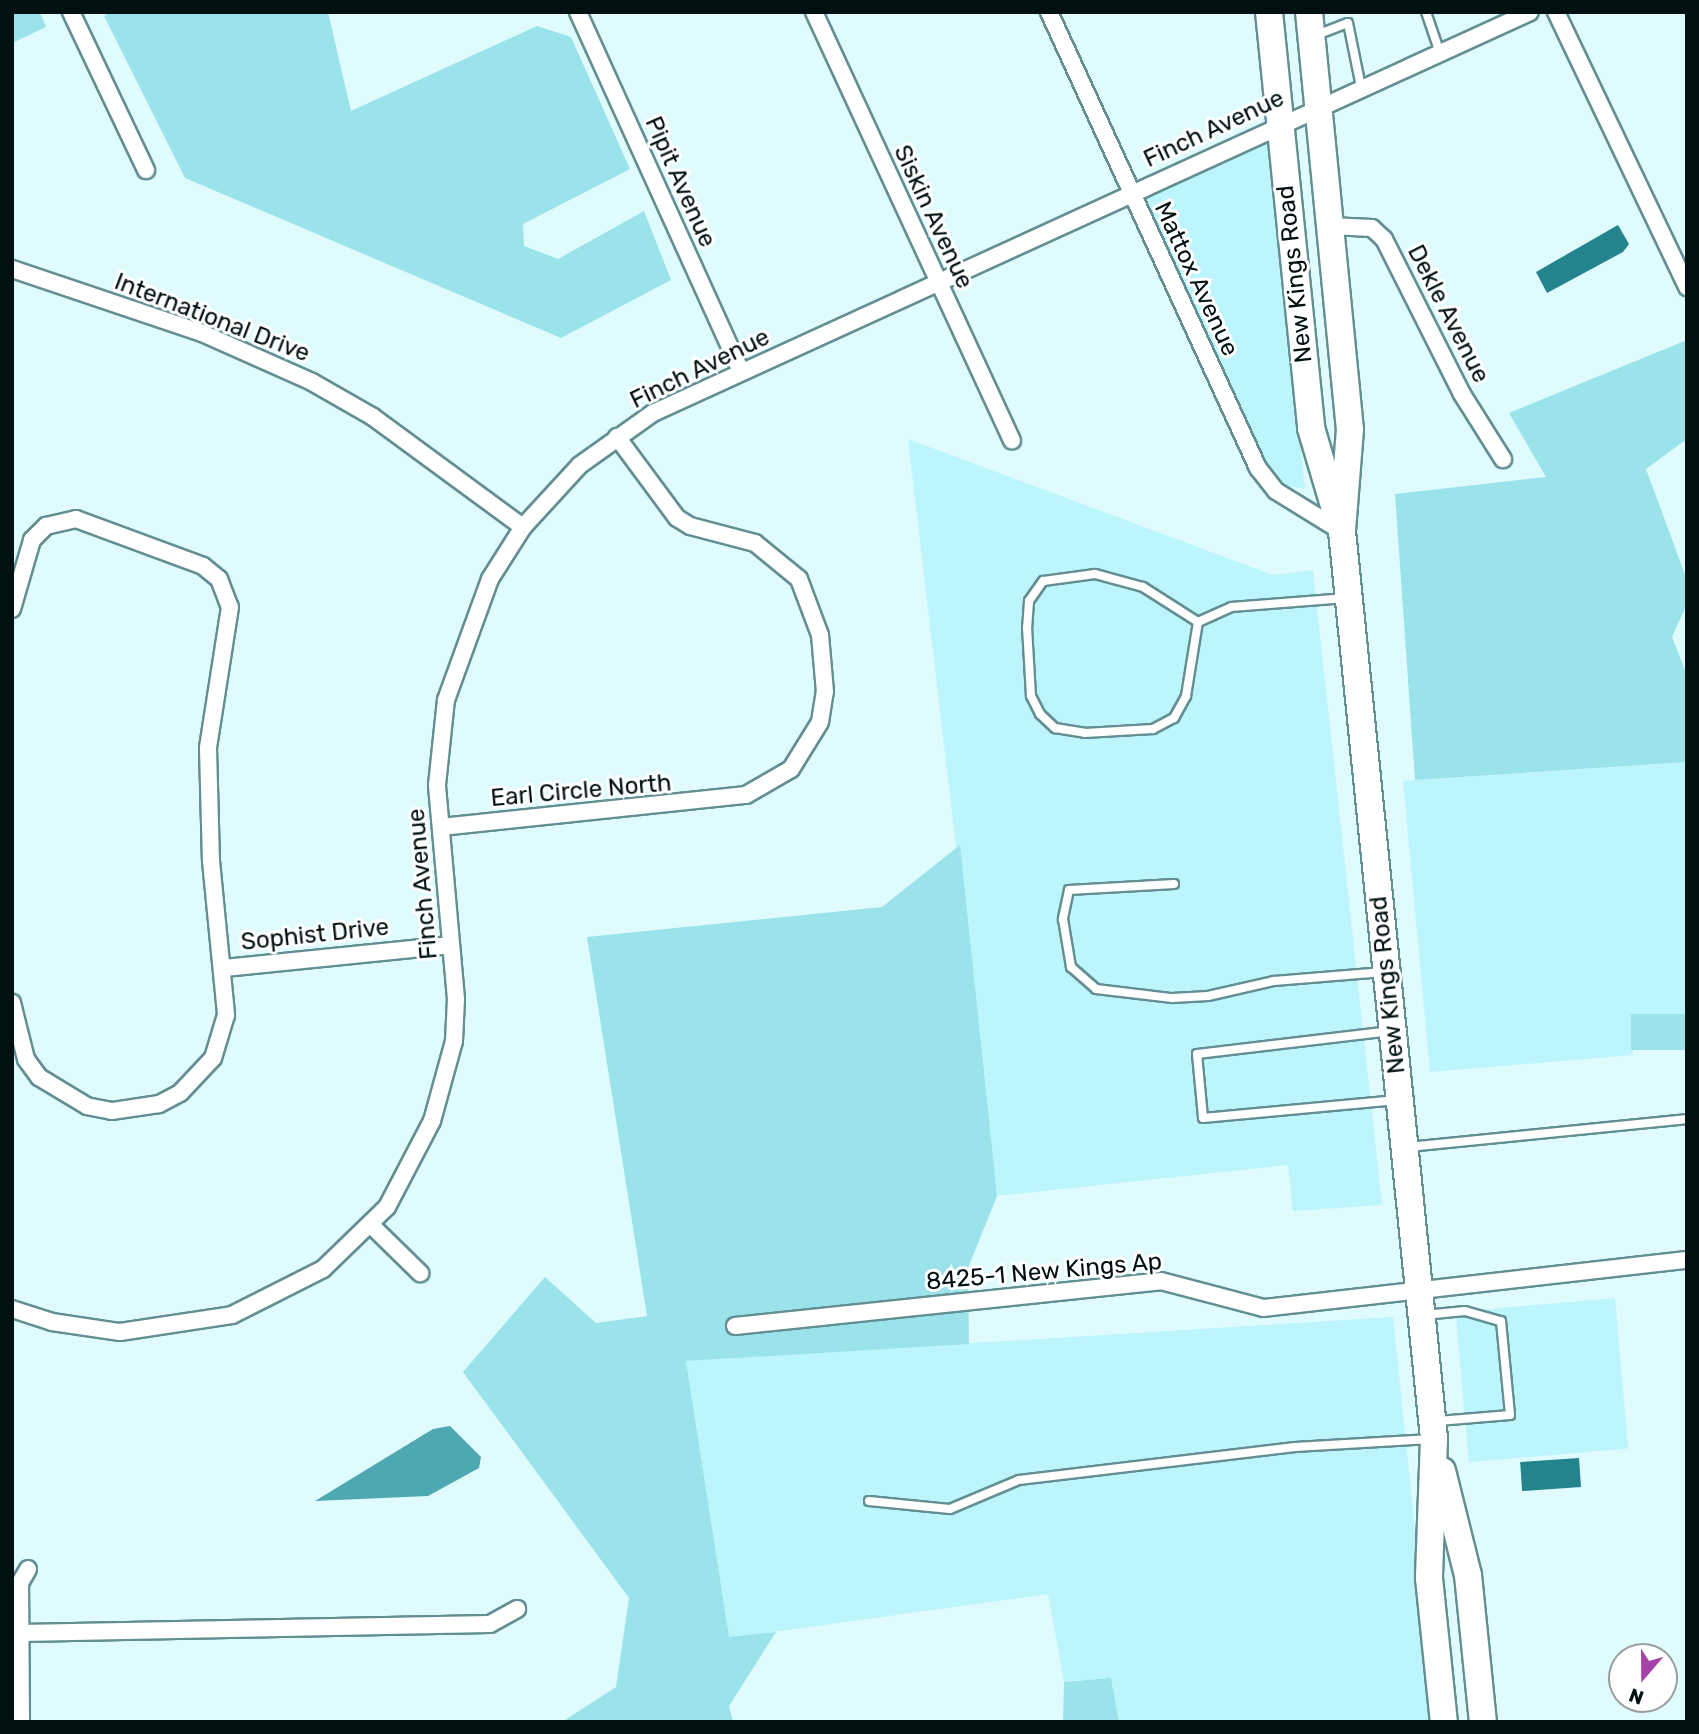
<!DOCTYPE html>
<html>
<head>
<meta charset="utf-8">
<style>
	body { margin:0 }
	#map { position:relative; width:1699px; height:1734px; overflow:hidden; background:#dffbfe; font-family:Rubik,sans-serif }
	div>[style] { position:absolute }
	[style*='--x'] { left:calc(var(--x)*1px); top:calc(var(--y)*1px); width:calc(var(--w)*1px); rotate:calc(var(--a)*1deg) }
	.built>* { inset:0; background:#bcf5fb; transform-origin:0 0 }
	.green>* { inset:0; background:#9ae3ea; transform-origin:0 0 }
	.water>* { inset:0; background:#4ea8b1 }
	.building>* { inset:0; background:#23848d; transform-origin:0 0 }
	.roads { filter:drop-shadow(2px 0 #638f93) drop-shadow(-2px 0 #638f93) drop-shadow(0 2px #638f93) drop-shadow(0 -2px #638f93) }
	.service>* { height:8px; margin:-4px; padding:0 4px; transform-origin:4px; border-radius:4px; background:#fff }
	.minor>* { height:16px; margin:-8px; padding:0 8px; transform-origin:8px; border-radius:8px; background:#fff }
	.trunk>* { height:26px; margin:-13px; padding:0 13px; transform-origin:13px; border-radius:13px; background:#fff }
	span { translate:-50% -50%; white-space:nowrap; text-align:center; line-height:1.15; -webkit-text-stroke:6px #fff; paint-order:stroke }
	.street-label { font-size:24px; color:#011011 }
	.frame { position:absolute; inset:0; border:14px solid #011011; pointer-events:none }
	.north { position:absolute; left:1608px; top:1643px; width:70px; height:70px; box-sizing:border-box; background:#fff; border:2px solid #999fa0; border-radius:50%; rotate:200deg; font-size:19px; font-weight:700; line-height:28px; text-align:center; color:#011011 }
	.north::after { content:''; display:block; margin:auto; width:24px; height:32px; background:#a543a9; clip-path:polygon(50% 0,100% 100%,50% 72%,0 100%) }
</style>
</head>
<body>
<div id="map">
	<div class="built">
		<i style="clip-path:polygon(1270px 141px,1305px 489px,1281px 485px,1261px 458px,1142px 196px)"></i>
		<i style="clip-path:polygon(908px 439px,1273px 575px,1313px 570px,1382px 1205px,1293px 1211px,1288px 1165px,997px 1196px)"></i>
		<i style="clip-path:polygon(1687px 762px,1687px 1014px,1631px 1018px,1633px 1055px,1430px 1072px,1403px 781px)"></i>
		<i style="left:1615px;top:1298px;width:151px;height:160px;rotate:85deg"></i>
		<i style="clip-path:polygon(1393px 1317px,1435px 1722px,1119px 1722px,1111px 1678px,1064px 1682px,1048px 1594px,729px 1638px,686px 1361px)"></i>
	</div>
	<div class="green">
		<i style="clip-path:polygon(12px 12px,40px 12px,46px 27px,12px 43px)"></i>
		<i style="clip-path:polygon(111px 12px,328px 12px,351px 111px,537px 26px,571px 37px,630px 169px,523px 224px,524px 246px,558px 259px,644px 211px,671px 280px,561px 338px,185px 178px,104px 16px)"></i>
		<i style="clip-path:polygon(1687px 340px,1687px 439px,1646px 469px,1687px 580px,1687px 604px,1672px 637px,1687px 675px,1687px 762px,1415px 780px,1395px 494px,1546px 477px,1509px 413px)"></i>
		<i style="clip-path:polygon(960px 845px,997px 1196px,968px 1268px,969px 1344px,686px 1361px,729px 1637px,776px 1632px,729px 1706px,733px 1722px,562px 1722px,616px 1687px,629px 1598px,463px 1372px,545px 1277px,596px 1323px,647px 1316px,587px 937px,882px 907px)"></i>
		<i style="left:1687px;top:1014px;width:36px;height:56px;rotate:90deg"></i>
		<i style="clip-path:polygon(1111px 1678px,1119px 1722px,1063px 1722px,1064px 1682px)"></i>
	</div>
	<div class="water">
		<i style="clip-path:polygon(450px 1426px,481px 1457px,479px 1468px,428px 1496px,315px 1501px,433px 1429px)"></i>
	</div>
	<div class="building">
		<i style="clip-path:polygon(1618px 225px,1629px 244px,1623px 252px,1547px 293px,1536px 272px)"></i>
		<i style="left:1579px;top:1458px;width:29px;height:59px;rotate:86deg"></i>
	</div>
	<div class="roads">
		<div class="service">
			<i style="--x:1426;--y:12;--w:43;--a:71.1"></i>
			<i style="--x:1314;--y:36;--w:36;--a:-21"></i>
			<i style="--x:1348;--y:23;--w:65;--a:78.5"></i>
			<i style="--x:1198;--y:622;--w:65;--a:-147.5"></i>
			<i style="--x:1143;--y:587;--w:50;--a:-164.8"></i>
			<i style="--x:1095;--y:574;--w:52;--a:172.3"></i>
			<i style="--x:1043;--y:581;--w:24;--a:125"></i>
			<i style="--x:1029;--y:601;--w:26;--a:94"></i>
			<i style="--x:1027;--y:627;--w:69;--a:86.7"></i>
			<i style="--x:1031;--y:696;--w:20;--a:63"></i>
			<i style="--x:1040;--y:714;--w:21;--a:43"></i>
			<i style="--x:1055;--y:728;--w:30;--a:9"></i>
			<i style="--x:1085;--y:733;--w:68;--a:-3.4"></i>
			<i style="--x:1153;--y:729;--w:24;--a:-28"></i>
			<i style="--x:1174;--y:718;--w:25;--a:-61"></i>
			<i style="--x:1186;--y:696;--w:75;--a:-80.8"></i>
			<i style="--x:1198;--y:622;--w:37;--a:-24"></i>
			<i style="--x:1232;--y:607;--w:114;--a:-4.5"></i>
			<i style="--x:1174;--y:884;--w:105;--a:176.7"></i>
			<i style="--x:1069;--y:890;--w:30;--a:102"></i>
			<i style="--x:1063;--y:919;--w:49;--a:80.5"></i>
			<i style="--x:1071;--y:967;--w:33;--a:41"></i>
			<i style="--x:1096;--y:989;--w:77;--a:6.8"></i>
			<i style="--x:1172;--y:998;--w:36;--a:-3"></i>
			<i style="--x:1208;--y:996;--w:68;--a:-12.8"></i>
			<i style="--x:1274;--y:981;--w:110;--a:-4.7"></i>
			<i style="--x:1391;--y:1031;--w:195;--a:173.2"></i>
			<i style="--x:1197;--y:1054;--w:64;--a:84.6"></i>
			<i style="--x:1203;--y:1118;--w:195;--a:-5.3"></i>
			<i style="--x:1407;--y:1147;--w:281;--a:-5.7"></i>
			<i style="--x:1424;--y:1315;--w:41;--a:-5.6"></i>
			<i style="--x:1465;--y:1311;--w:37;--a:16"></i>
			<i style="--x:1501;--y:1321;--w:94;--a:84.5"></i>
			<i style="--x:1510;--y:1415;--w:72;--a:175.2"></i>
			<i style="--x:869;--y:1501;--w:81;--a:5.6"></i>
			<i style="--x:950;--y:1509;--w:75;--a:-22.8"></i>
			<i style="--x:1019;--y:1480;--w:278;--a:-6.8"></i>
			<i style="--x:1295;--y:1447;--w:136;--a:-3.4"></i>
		</div>
		<div class="minor">
			<i style="--x:71;--y:12;--w:175;--a:64.6"></i>
			<i style="--x:578;--y:12;--w:395;--a:65.6"></i>
			<i style="--x:814;--y:12;--w:472;--a:65.2"></i>
			<i style="--x:1049;--y:12;--w:502;--a:65.38"></i>
			<i style="--x:1258;--y:468;--w:29;--a:52"></i>
			<i style="--x:1276;--y:491;--w:76;--a:31.6"></i>
			<i style="--x:1556;--y:12;--w:305;--a:64.5"></i>
			<i style="--x:1330;--y:226;--w:42;--a:2.7"></i>
			<i style="--x:1372;--y:228;--w:16;--a:43"></i>
			<i style="--x:1384;--y:239;--w:174;--a:63.3"></i>
			<i style="--x:1462;--y:394;--w:77;--a:57.8"></i>
			<i style="--x:12;--y:269;--w:200;--a:18.6"></i>
			<i style="--x:202;--y:333;--w:120;--a:24"></i>
			<i style="--x:312;--y:382;--w:70;--a:29.8"></i>
			<i style="--x:373;--y:417;--w:186;--a:36.3"></i>
			<i style="--x:12;--y:609;--w:72;--a:-73.8"></i>
			<i style="--x:32;--y:540;--w:20;--a:-45"></i>
			<i style="--x:46;--y:526;--w:31;--a:-13"></i>
			<i style="--x:76;--y:519;--w:135;--a:20.3"></i>
			<i style="--x:203;--y:566;--w:21;--a:39"></i>
			<i style="--x:219;--y:579;--w:30;--a:69"></i>
			<i style="--x:230;--y:607;--w:143;--a:98.9"></i>
			<i style="--x:208;--y:748;--w:113;--a:88.5"></i>
			<i style="--x:211;--y:861;--w:155;--a:84.4"></i>
			<i style="--x:226;--y:1015;--w:45;--a:106.8"></i>
			<i style="--x:213;--y:1058;--w:48;--a:133.3"></i>
			<i style="--x:180;--y:1093;--w:24;--a:152"></i>
			<i style="--x:159;--y:1104;--w:48;--a:171.5"></i>
			<i style="--x:112;--y:1111;--w:25;--a:-169"></i>
			<i style="--x:87;--y:1106;--w:56;--a:-148.9"></i>
			<i style="--x:39;--y:1077;--w:22;--a:-126"></i>
			<i style="--x:26;--y:1059;--w:58;--a:-104"></i>
			<i style="--x:441;--y:827;--w:307;--a:-6"></i>
			<i style="--x:746;--y:795;--w:52;--a:-30"></i>
			<i style="--x:791;--y:769;--w:55;--a:-58.3"></i>
			<i style="--x:820;--y:722;--w:30;--a:-81"></i>
			<i style="--x:825;--y:692;--w:57;--a:-95"></i>
			<i style="--x:820;--y:635;--w:60;--a:-110.6"></i>
			<i style="--x:799;--y:579;--w:57;--a:-140.7"></i>
			<i style="--x:755;--y:543;--w:67;--a:-165.3"></i>
			<i style="--x:690;--y:526;--w:15;--a:-148"></i>
			<i style="--x:677;--y:518;--w:101;--a:-126.5"></i>
			<i style="--x:225;--y:968;--w:227;--a:-5.8"></i>
			<i style="--x:371;--y:1225;--w:69;--a:44.4"></i>
			<i style="--x:12;--y:1309;--w:42;--a:18"></i>
			<i style="--x:52;--y:1322;--w:69;--a:8.4"></i>
			<i style="--x:120;--y:1332;--w:113;--a:-8.6"></i>
			<i style="--x:232;--y:1315;--w:102;--a:-26.8"></i>
			<i style="--x:323;--y:1269;--w:89;--a:-44.1"></i>
			<i style="--x:387;--y:1207;--w:97;--a:-62.4"></i>
			<i style="--x:432;--y:1121;--w:83;--a:-74.6"></i>
			<i style="--x:454;--y:1041;--w:42;--a:-87.3"></i>
			<i style="--x:456;--y:999;--w:215;--a:-95.1"></i>
			<i style="--x:437;--y:785;--w:85;--a:-84"></i>
			<i style="--x:446;--y:700;--w:129;--a:-70"></i>
			<i style="--x:490;--y:579;--w:62;--a:-57.6"></i>
			<i style="--x:523;--y:527;--w:84;--a:-47.4"></i>
			<i style="--x:580;--y:465;--w:90;--a:-35.5"></i>
			<i style="--x:653;--y:413;--w:964;--a:-24.57"></i>
			<i style="--x:735;--y:1326;--w:428;--a:-6"></i>
			<i style="--x:1161;--y:1281;--w:106;--a:14.7"></i>
			<i style="--x:1264;--y:1308;--w:426;--a:-6.5"></i>
			<i style="--x:21;--y:1633;--w:469;--a:-1.1"></i>
			<i style="--x:490;--y:1624;--w:31;--a:-29"></i>
			<i style="--x:21;--y:1722;--w:139;--a:-90.4"></i>
			<i style="--x:20;--y:1583;--w:16;--a:-60"></i>
		</div>
		<div class="trunk">
			<i style="--x:1269;--y:12;--w:418;--a:84.2"></i>
			<i style="--x:1311;--y:428;--w:92;--a:73.5"></i>
			<i style="--x:1309;--y:12;--w:419;--a:84.4"></i>
			<i style="--x:1350;--y:429;--w:102;--a:94.5"></i>
			<i style="--x:1342;--y:531;--w:913;--a:84.21"></i>
			<i style="--x:1434;--y:1439;--w:139;--a:92.1"></i>
			<i style="--x:1429;--y:1578;--w:145;--a:84.1"></i>
			<i style="--x:1442;--y:1471;--w:107;--a:76"></i>
			<i style="--x:1468;--y:1575;--w:148;--a:84.2"></i>
		</div>
	</div>
	<div class="street-label">
		<span style="left:1214px;top:129px;rotate:-25deg">Finch Avenue</span>
		<span style="left:680px;top:182px;rotate:66deg">Pipit Avenue</span>
		<span style="left:933px;top:217px;rotate:65deg">Siskin Avenue</span>
		<span style="left:1295px;top:274px;rotate:-96deg">New Kings Road</span>
		<span style="left:1196px;top:279px;rotate:65deg">Mattox Avenue</span>
		<span style="left:1448px;top:314px;rotate:63deg">Dekle Avenue</span>
		<span style="left:212px;top:318px;rotate:21deg">International Drive</span>
		<span style="left:700px;top:369px;rotate:-26deg">Finch Avenue</span>
		<span style="left:581px;top:791px;rotate:-5deg">Earl Circle North</span>
		<span style="left:423px;top:884px;rotate:-95deg">Finch Avenue</span>
		<span style="left:315px;top:935px;rotate:-6deg">Sophist Drive</span>
		<span style="left:1388px;top:985px;rotate:-96deg">New Kings Road</span>
		<span style="left:1044px;top:1272px;rotate:-5deg">8425-1 New Kings Ap</span>
	</div>
	<div class="frame"></div>
	<div class="north">N</div>
</div>
</body>
</html>
